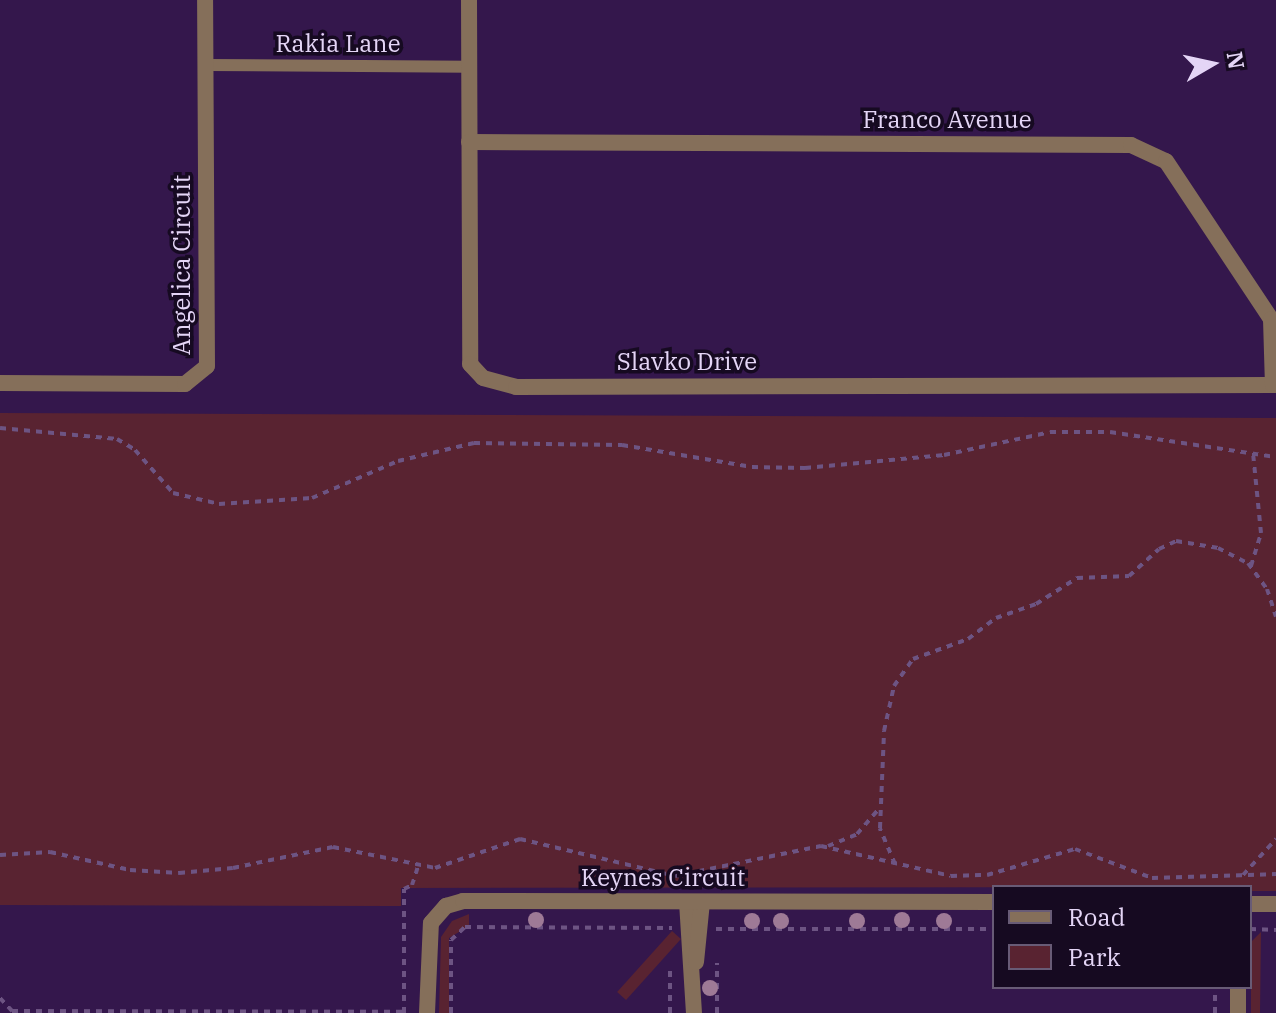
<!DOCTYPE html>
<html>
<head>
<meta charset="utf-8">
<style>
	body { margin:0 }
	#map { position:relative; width:1276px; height:1013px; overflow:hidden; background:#34174c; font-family:"IBM Plex Serif",serif }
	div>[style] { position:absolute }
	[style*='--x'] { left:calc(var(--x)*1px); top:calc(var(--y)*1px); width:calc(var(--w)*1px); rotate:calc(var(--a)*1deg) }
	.green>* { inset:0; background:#592331; transform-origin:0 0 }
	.path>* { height:4px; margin-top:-2px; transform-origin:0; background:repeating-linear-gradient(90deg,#6d5483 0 6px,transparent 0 12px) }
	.service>* { height:12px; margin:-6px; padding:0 6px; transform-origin:6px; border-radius:6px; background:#856f5a }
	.minor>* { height:16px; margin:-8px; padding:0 8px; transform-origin:8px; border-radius:8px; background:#856f5a }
	.trees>* { width:16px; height:16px; margin:-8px; border-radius:50%; background:#9e7a96 }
	span { translate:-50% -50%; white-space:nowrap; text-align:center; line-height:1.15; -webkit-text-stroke:7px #160a21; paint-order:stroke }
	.street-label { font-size:24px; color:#e4d5f6 }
	.legend { position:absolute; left:992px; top:885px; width:260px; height:104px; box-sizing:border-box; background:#160a21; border:2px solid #685b76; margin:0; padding:10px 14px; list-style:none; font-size:24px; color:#e4d5f6 }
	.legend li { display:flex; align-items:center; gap:16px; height:40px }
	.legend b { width:40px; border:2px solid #685b76 }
	.north { position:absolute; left:1172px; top:24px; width:80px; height:80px; -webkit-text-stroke:6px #160a21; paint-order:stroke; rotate:81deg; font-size:22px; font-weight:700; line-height:32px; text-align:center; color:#e4d5f6 }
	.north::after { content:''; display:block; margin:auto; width:28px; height:36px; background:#e4d5f6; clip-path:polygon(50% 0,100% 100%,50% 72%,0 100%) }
</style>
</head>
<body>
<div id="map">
	<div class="green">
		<i style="clip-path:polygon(0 413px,1276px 418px,1276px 891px,1250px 891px,1250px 887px,401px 888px,401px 906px,0 905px)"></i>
		<i style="clip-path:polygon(469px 914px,469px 926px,449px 938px,449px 1013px,439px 1013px,441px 937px,452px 921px)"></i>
		<i style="left:672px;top:931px;width:12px;height:82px;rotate:42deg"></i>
		<i style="clip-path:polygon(1261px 932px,1260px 1013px,1251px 1013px,1251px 942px)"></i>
	</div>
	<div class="path">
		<i style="--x:0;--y:428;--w:118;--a:5.4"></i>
		<i style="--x:117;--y:439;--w:21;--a:31"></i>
		<i style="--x:135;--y:450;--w:57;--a:48.5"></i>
		<i style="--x:173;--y:493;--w:47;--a:13.4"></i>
		<i style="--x:219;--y:504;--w:93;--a:-3.7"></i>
		<i style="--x:312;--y:498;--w:94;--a:-23.3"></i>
		<i style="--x:398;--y:461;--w:78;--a:-13.3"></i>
		<i style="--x:474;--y:443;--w:148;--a:0.8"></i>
		<i style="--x:622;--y:445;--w:132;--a:9.6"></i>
		<i style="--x:752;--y:467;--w:53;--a:1.1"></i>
		<i style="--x:805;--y:468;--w:140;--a:-5.3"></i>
		<i style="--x:944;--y:455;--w:108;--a:-12.2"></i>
		<i style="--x:1050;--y:432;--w:60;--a:0"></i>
		<i style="--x:1110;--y:432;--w:168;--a:8.6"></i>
		<i style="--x:1251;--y:566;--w:34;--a:-73"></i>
		<i style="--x:1261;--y:533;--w:80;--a:-95.7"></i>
		<i style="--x:828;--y:846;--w:31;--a:-22"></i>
		<i style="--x:857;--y:834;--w:33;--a:-49"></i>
		<i style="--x:0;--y:855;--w:50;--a:-3.4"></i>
		<i style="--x:50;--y:852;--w:82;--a:12.7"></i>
		<i style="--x:130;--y:870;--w:49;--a:3.5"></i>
		<i style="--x:179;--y:873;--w:54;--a:-5.3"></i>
		<i style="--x:233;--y:868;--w:102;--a:-11.9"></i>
		<i style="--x:333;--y:847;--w:104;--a:11.6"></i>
		<i style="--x:435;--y:868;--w:90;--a:-18.8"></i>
		<i style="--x:520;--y:839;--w:159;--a:13.4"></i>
		<i style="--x:675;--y:876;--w:149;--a:-11.6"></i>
		<i style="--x:821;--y:846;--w:133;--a:13"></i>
		<i style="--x:951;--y:876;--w:36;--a:-2"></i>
		<i style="--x:987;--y:875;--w:92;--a:-16.5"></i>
		<i style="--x:1075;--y:849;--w:82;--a:20.6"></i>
		<i style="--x:1152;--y:878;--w:124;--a:-1.8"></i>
		<i style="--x:895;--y:864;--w:39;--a:-113"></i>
		<i style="--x:880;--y:828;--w:97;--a:-87.6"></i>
		<i style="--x:884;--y:731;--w:46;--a:-77.5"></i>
		<i style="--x:894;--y:686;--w:33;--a:-55"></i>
		<i style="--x:913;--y:659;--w:59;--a:-20"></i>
		<i style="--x:968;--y:639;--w:35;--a:-37"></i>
		<i style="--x:996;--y:618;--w:42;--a:-19.3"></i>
		<i style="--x:1036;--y:604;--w:49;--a:-32.4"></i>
		<i style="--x:1077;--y:578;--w:52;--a:-2.2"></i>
		<i style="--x:1129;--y:576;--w:40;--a:-42"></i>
		<i style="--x:1159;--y:549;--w:19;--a:-25"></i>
		<i style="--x:1176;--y:541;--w:43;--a:9.5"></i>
		<i style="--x:1218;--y:548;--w:34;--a:27"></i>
		<i style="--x:1248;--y:563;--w:32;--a:54"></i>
		<i style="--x:1267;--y:589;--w:29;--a:72"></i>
		<i style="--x:1243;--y:875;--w:49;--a:-47.5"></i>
		<i style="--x:716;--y:929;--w:278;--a:0"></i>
		<i style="--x:1250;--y:929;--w:26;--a:2"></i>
		<i style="--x:0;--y:998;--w:18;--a:47"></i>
		<i style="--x:12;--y:1011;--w:392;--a:0.1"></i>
		<i style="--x:404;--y:1013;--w:124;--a:-90"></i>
		<i style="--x:404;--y:889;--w:9;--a:-27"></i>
		<i style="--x:412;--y:885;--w:19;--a:-72"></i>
		<i style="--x:451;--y:1013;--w:73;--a:-90"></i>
		<i style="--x:451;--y:940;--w:19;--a:-43"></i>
		<i style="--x:465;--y:927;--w:207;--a:0.3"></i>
		<i style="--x:670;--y:1013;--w:46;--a:-90"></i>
		<i style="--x:717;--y:1013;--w:50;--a:-90"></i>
		<i style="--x:1215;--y:1013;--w:26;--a:-90"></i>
	</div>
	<div class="service">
		<i style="--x:206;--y:65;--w:263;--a:0.4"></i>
	</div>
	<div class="minor">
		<i style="--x:469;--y:0;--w:364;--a:89.8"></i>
		<i style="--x:470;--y:364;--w:19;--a:47"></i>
		<i style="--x:483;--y:378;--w:34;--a:15"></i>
		<i style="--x:516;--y:387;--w:760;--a:-0.15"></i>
		<i style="--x:469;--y:142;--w:662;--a:0.26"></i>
		<i style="--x:1131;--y:145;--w:38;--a:25"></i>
		<i style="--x:1166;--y:161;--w:190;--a:56.4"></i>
		<i style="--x:1271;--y:319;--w:66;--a:88.3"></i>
		<i style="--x:0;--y:383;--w:185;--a:0.3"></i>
		<i style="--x:185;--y:384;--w:28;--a:-39"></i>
		<i style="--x:207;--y:366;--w:366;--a:-90.3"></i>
		<i style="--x:687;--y:902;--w:111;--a:86.4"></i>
		<i style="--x:1250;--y:904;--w:26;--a:0"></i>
		<i style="--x:696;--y:962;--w:60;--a:-84.3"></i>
		<i style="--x:427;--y:1013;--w:90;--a:-87.5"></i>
		<i style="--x:431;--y:923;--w:23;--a:-49"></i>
		<i style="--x:446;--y:906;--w:18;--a:-16"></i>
		<i style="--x:463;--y:901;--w:531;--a:0.11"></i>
		<i style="--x:1238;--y:1013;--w:26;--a:-90"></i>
	</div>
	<div class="trees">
		<i style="left:536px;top:920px"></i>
		<i style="left:902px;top:920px"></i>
		<i style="left:752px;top:921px"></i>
		<i style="left:781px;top:921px"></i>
		<i style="left:857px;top:921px"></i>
		<i style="left:944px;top:921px"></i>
		<i style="left:710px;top:988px"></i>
	</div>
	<div class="street-label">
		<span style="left:338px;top:44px">Rakia Lane</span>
		<span style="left:947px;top:120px">Franco Avenue</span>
		<span style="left:182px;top:265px;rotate:-90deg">Angelica Circuit</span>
		<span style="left:687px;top:362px">Slavko Drive</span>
		<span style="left:663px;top:878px">Keynes Circuit</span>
	</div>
	<ul class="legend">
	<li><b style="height:10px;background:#856f5a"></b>Road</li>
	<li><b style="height:22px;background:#592331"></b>Park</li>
	</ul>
	<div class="north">N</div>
</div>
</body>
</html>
